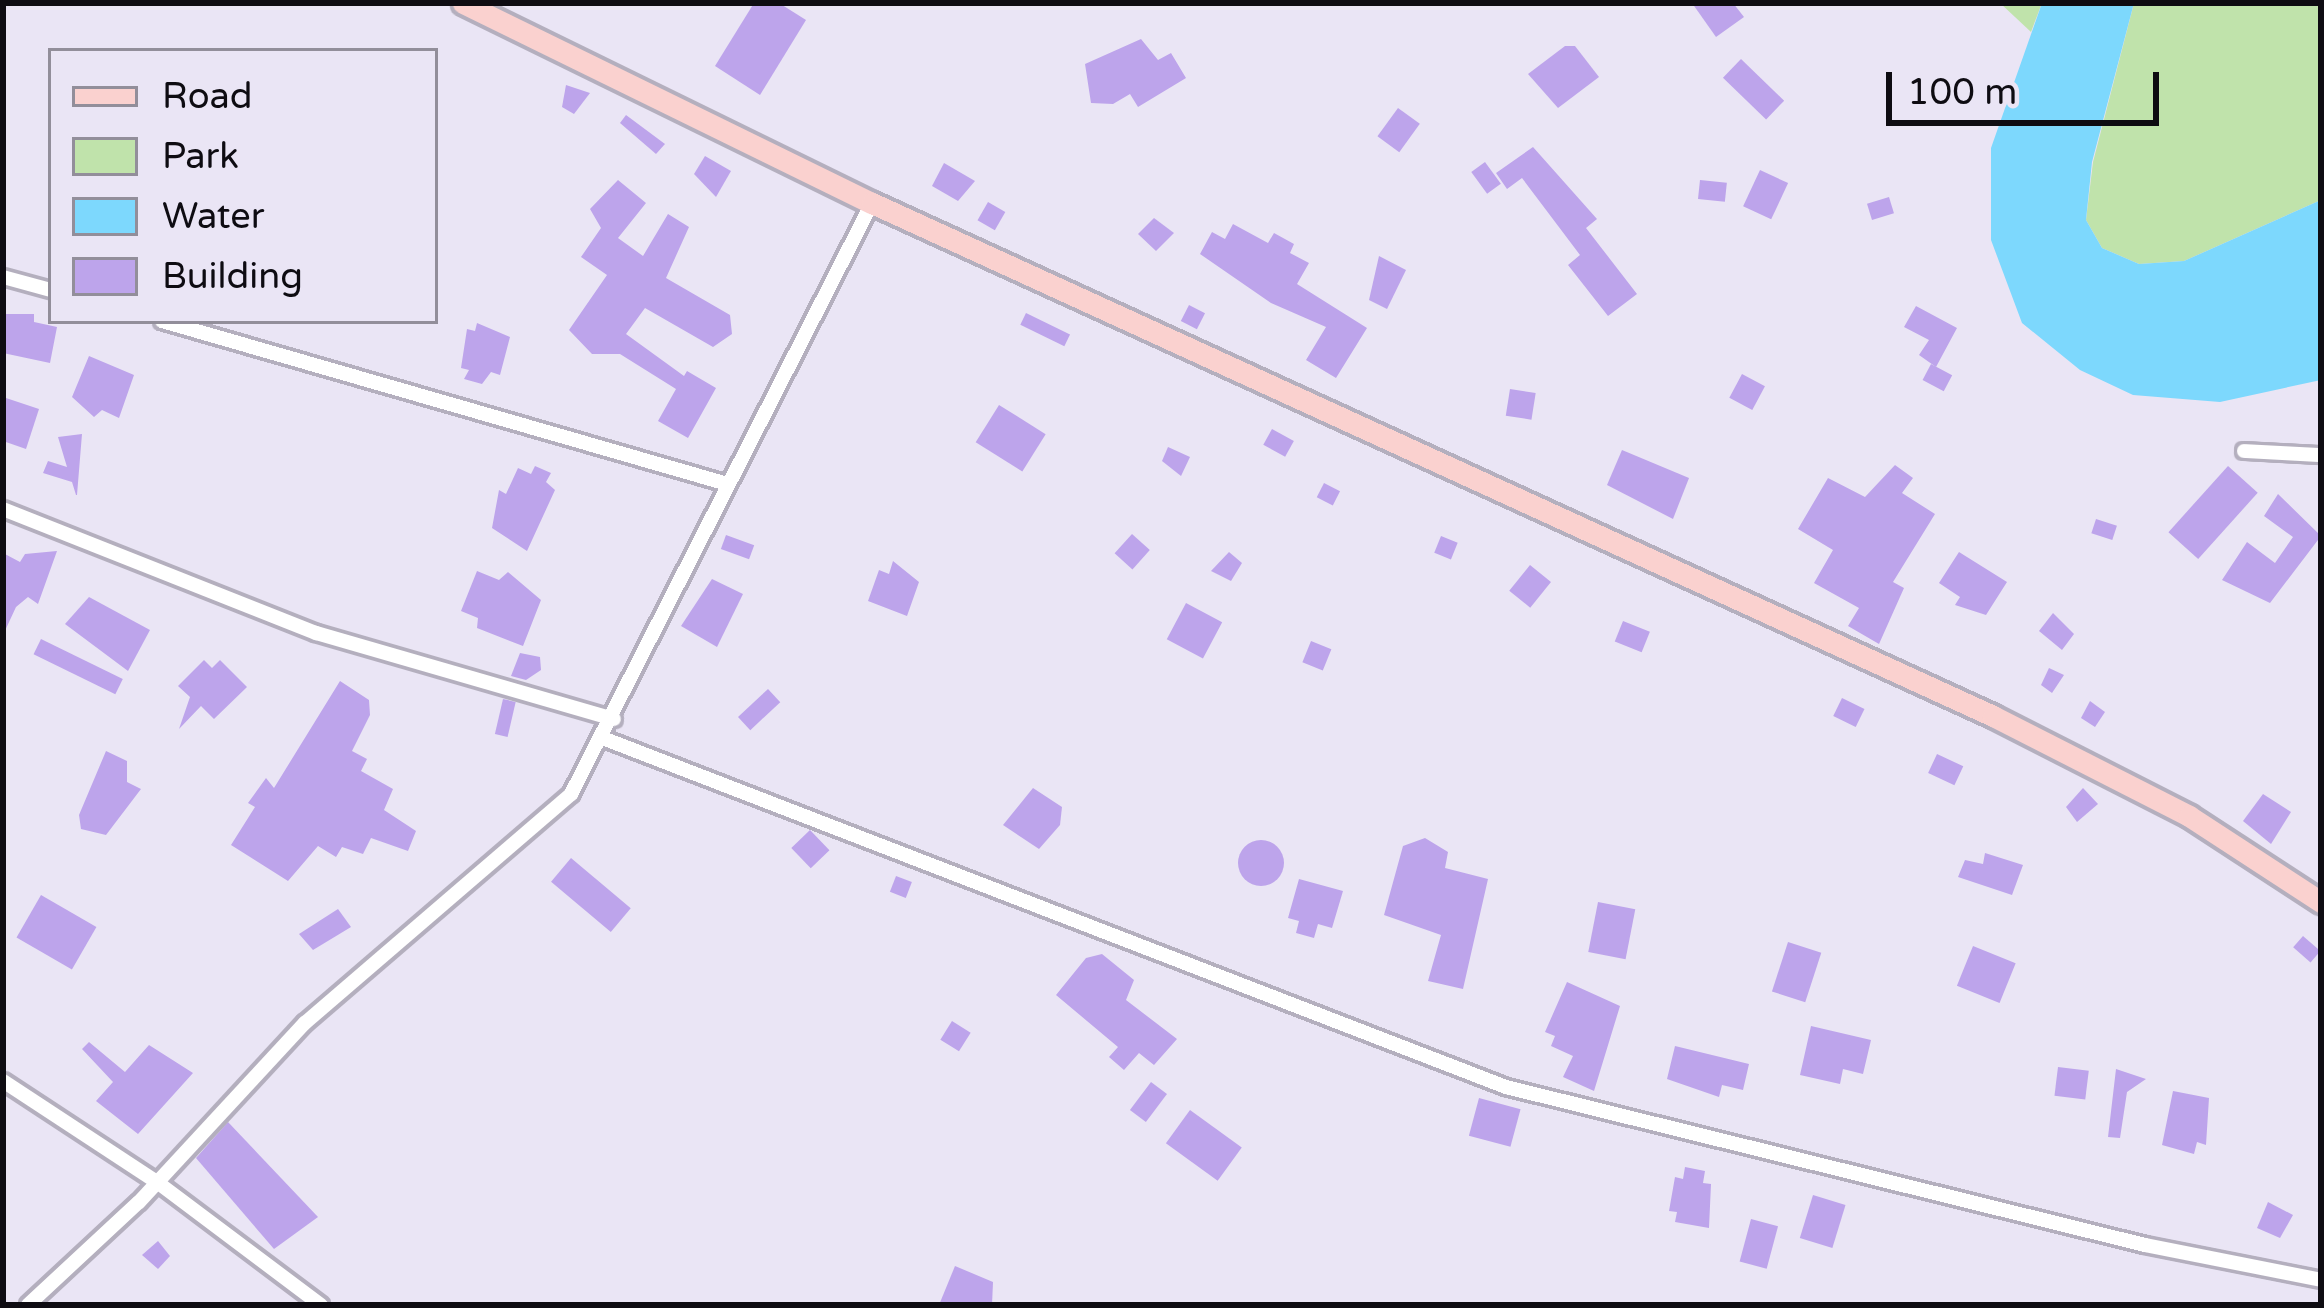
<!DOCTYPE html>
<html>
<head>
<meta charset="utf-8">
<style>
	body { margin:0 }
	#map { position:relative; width:2324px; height:1308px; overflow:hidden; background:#eae5f5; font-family:"Varela Round",sans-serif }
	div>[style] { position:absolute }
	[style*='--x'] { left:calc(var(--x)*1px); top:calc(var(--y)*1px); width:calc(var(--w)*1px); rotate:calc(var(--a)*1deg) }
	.green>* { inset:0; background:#c0e3ab }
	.water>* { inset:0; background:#7dd8fd }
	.building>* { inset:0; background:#bda4eb; transform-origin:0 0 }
	.round { border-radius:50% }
	.roads { filter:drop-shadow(3px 0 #b4afbe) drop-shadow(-3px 0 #b4afbe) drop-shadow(0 3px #b4afbe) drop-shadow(0 -3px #b4afbe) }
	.street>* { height:14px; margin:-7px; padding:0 7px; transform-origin:7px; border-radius:7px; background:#fff }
	.secondary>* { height:21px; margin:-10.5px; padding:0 10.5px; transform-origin:10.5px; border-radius:10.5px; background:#fad1cf }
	span { translate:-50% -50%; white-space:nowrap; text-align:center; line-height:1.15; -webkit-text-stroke:9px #eae5f5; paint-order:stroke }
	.frame { position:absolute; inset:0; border:6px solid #0e0c12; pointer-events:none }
	.legend { position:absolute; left:48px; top:48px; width:390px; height:276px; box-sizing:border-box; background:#eae5f5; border:3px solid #928e9a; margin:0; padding:15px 21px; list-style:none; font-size:36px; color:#0e0c12 }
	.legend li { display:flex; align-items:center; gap:24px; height:60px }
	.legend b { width:60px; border:3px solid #928e9a }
	.scale { position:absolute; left:1886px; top:72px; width:273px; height:54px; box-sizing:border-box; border:6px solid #0e0c12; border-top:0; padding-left:15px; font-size:36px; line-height:42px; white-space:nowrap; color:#0e0c12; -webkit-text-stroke:9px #eae5f5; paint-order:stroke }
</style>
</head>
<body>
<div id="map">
	<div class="green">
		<i style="clip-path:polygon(2000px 3px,2042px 3px,2031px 32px)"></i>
		<i style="clip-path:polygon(2134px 3px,2321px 3px,2321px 200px,2184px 261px,2139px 264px,2102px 248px,2086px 220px,2093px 162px)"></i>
	</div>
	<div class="water">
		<i style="clip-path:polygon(2042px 3px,2134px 3px,2092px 162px,2086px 220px,2102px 248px,2139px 264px,2184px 261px,2321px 200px,2321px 380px,2220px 402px,2133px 395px,2080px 370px,2022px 323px,1991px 240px,1991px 148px)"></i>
	</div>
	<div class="building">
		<i style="clip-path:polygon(754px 3px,779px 3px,806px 20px,760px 95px,715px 66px)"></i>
		<i style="clip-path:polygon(1692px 3px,1733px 3px,1744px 17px,1716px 37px)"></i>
		<i style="clip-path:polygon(1141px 39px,1158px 60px,1171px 53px,1186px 78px,1138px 107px,1130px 94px,1113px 104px,1091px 103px,1085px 64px)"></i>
		<i style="clip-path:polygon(1565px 46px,1575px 46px,1599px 77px,1558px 108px,1528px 74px)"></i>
		<i style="left:1741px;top:59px;width:60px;height:26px;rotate:44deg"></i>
		<i style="clip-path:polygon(566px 85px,590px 93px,574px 114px,562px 107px)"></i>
		<i style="left:1398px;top:108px;width:27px;height:35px;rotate:36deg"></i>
		<i style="clip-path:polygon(626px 115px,665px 144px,656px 154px,620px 123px)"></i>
		<i style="clip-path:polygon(1533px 147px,1597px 219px,1586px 228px,1637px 294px,1608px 316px,1568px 265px,1580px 255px,1522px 178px,1507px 189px,1496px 173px)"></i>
		<i style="clip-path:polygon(705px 156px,731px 171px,716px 197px,694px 174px)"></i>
		<i style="left:1485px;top:162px;width:27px;height:17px;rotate:54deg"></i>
		<i style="clip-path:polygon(944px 163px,975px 181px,958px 201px,932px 186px)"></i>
		<i style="left:1760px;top:170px;width:31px;height:40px;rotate:25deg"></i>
		<i style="clip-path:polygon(618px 180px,646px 203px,618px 238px,643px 256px,668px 214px,689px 227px,666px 278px,730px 315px,732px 334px,713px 347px,645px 308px,626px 334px,684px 376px,687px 371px,716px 388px,688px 438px,658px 421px,676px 389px,620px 354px,592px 354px,569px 330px,607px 275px,581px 257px,601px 228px,590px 209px)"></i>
		<i style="left:1700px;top:180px;width:27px;height:19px;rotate:6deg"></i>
		<i style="left:1889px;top:197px;width:17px;height:23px;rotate:73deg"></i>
		<i style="left:988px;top:202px;width:20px;height:21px;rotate:30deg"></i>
		<i style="clip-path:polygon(1154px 218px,1174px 233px,1156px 251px,1138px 234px)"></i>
		<i style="clip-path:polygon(1233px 224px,1268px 243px,1274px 233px,1294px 244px,1290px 253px,1309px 263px,1297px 284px,1367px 328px,1336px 378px,1306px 360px,1326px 327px,1271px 303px,1200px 254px,1212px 232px,1225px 239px)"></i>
		<i style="clip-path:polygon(1379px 256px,1406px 270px,1387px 309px,1369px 300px)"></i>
		<i style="left:1189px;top:305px;width:18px;height:18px;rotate:27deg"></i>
		<i style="clip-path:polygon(1916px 306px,1957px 328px,1936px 367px,1919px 355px,1929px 340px,1904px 327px)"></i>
		<i style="left:1026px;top:313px;width:49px;height:13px;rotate:26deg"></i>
		<i style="clip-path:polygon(3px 314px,34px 314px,34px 322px,57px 327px,50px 363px,3px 353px)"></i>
		<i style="clip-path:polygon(477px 323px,510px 337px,500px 375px,491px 372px,482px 384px,464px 379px,469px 370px,461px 368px,467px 329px,475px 331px)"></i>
		<i style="clip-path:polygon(89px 356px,134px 375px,119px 418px,102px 410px,94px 417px,72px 397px)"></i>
		<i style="left:1931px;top:364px;width:24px;height:18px;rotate:28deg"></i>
		<i style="left:1742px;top:374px;width:26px;height:27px;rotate:28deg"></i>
		<i style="left:1510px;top:389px;width:26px;height:27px;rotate:9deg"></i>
		<i style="clip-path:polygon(3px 397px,39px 409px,26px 449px,3px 441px)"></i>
		<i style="left:999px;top:405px;width:55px;height:44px;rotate:32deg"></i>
		<i style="left:1272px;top:429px;width:25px;height:18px;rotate:29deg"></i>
		<i style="clip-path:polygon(82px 434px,77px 495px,76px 495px,72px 482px,43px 473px,48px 461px,67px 467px,58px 437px)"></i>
		<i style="clip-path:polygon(1168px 447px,1190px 457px,1181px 476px,1162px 461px)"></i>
		<i style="clip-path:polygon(1622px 450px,1689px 478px,1673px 519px,1607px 485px)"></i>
		<i style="clip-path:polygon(1895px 465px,1913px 478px,1902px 493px,1935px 514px,1893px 582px,1904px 588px,1879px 644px,1848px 626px,1859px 608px,1814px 583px,1833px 550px,1798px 529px,1828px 478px,1865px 497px)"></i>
		<i style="clip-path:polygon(535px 466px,551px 473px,546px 482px,555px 490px,527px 551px,492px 528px,499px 490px,506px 494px,518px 468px,531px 474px)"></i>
		<i style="left:2228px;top:466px;width:40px;height:89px;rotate:42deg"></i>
		<i style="left:1324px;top:483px;width:18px;height:16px;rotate:27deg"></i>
		<i style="clip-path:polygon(2278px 494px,2321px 536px,2270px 603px,2222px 580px,2247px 542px,2275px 563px,2293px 537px,2264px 516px)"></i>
		<i style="left:2096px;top:519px;width:22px;height:15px;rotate:18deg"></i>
		<i style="left:1132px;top:534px;width:24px;height:26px;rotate:42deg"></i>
		<i style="left:726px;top:535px;width:30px;height:15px;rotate:20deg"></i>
		<i style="left:1441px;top:536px;width:18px;height:18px;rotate:22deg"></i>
		<i style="clip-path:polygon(57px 551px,38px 604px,28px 597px,16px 607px,3px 635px,3px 553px,20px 562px,25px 554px)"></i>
		<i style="clip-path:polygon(1229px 552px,1242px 563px,1231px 581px,1211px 571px)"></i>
		<i style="clip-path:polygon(1959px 552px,2007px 582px,1986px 615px,1955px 605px,1960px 597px,1939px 583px)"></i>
		<i style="clip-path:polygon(893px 561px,919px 582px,907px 616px,868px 601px,879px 570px,889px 574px)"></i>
		<i style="left:1530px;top:565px;width:27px;height:33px;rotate:39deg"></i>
		<i style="clip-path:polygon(477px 571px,499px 580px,508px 572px,541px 600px,523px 646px,477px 628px,478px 618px,461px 611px)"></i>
		<i style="clip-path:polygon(712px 579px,743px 594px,717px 647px,681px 626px)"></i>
		<i style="clip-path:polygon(89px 597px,150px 630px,128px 671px,65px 624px)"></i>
		<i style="left:1186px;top:603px;width:41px;height:41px;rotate:28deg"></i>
		<i style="clip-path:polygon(2053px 613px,2074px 634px,2062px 650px,2039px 631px)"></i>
		<i style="left:1623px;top:621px;width:29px;height:22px;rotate:22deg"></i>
		<i style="left:41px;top:639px;width:91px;height:17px;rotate:26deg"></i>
		<i style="left:1311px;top:641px;width:22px;height:23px;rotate:22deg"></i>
		<i style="clip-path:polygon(520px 653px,540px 657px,541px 670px,526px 680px,511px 676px)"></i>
		<i style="clip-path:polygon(204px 660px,212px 668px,220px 660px,247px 687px,214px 719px,201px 706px,179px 729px,190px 697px,178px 686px)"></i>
		<i style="clip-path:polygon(2049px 668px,2064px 675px,2052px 693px,2041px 685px)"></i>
		<i style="clip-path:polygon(340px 681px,369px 700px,370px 715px,352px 751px,367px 759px,361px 771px,393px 789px,384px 810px,416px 831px,408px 851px,371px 838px,363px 854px,342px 847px,336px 857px,318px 846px,288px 881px,231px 845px,255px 807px,248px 803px,266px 778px,274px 788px)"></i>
		<i style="left:768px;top:689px;width:18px;height:41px;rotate:47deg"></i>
		<i style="left:1842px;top:698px;width:25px;height:20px;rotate:26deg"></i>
		<i style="left:503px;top:699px;width:13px;height:36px;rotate:13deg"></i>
		<i style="clip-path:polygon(2090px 701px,2105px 712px,2095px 727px,2081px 718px)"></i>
		<i style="clip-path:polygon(106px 751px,127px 761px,127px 782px,141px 789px,106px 835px,81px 829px,79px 815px)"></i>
		<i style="left:1937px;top:754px;width:29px;height:21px;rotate:25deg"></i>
		<i style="clip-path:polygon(1033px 788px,1062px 807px,1060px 825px,1039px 849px,1003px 825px)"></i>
		<i style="clip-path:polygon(2083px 788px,2098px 804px,2077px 822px,2066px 807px)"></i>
		<i style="clip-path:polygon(2263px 794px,2291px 812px,2271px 844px,2243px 821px)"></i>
		<i style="left:810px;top:830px;width:28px;height:26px;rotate:46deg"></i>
		<i style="clip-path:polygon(1425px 838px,1448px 852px,1445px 868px,1488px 879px,1463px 989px,1428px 981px,1441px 935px,1384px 915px,1403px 846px)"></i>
		<i class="round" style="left:1238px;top:840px;width:46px;height:46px"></i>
		<i style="clip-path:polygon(1985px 853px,2023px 865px,2012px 895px,1958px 877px,1965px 860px,1983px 864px)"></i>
		<i style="left:571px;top:858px;width:78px;height:31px;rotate:40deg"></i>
		<i style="left:896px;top:876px;width:17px;height:17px;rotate:21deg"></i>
		<i style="clip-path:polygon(1299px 879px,1343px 891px,1332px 928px,1318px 924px,1314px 938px,1296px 933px,1299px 921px,1288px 918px)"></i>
		<i style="left:41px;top:895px;width:64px;height:49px;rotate:30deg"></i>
		<i style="left:1598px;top:902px;width:38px;height:51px;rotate:11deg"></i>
		<i style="clip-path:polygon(338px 909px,351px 927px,313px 950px,299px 934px)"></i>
		<i style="left:2303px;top:936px;width:23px;height:15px;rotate:41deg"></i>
		<i style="left:1788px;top:942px;width:35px;height:52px;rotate:18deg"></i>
		<i style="left:1973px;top:946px;width:46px;height:43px;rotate:22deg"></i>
		<i style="clip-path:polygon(1102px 954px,1134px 980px,1126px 1000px,1177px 1039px,1154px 1065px,1139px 1053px,1124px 1070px,1109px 1057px,1118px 1047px,1056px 995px,1086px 958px)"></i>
		<i style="clip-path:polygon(1567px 982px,1620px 1006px,1594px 1091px,1563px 1077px,1573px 1056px,1551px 1046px,1555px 1036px,1545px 1032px)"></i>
		<i style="left:952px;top:1021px;width:22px;height:22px;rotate:32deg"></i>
		<i style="clip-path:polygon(1811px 1026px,1871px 1040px,1863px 1074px,1843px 1069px,1840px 1084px,1800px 1075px)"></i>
		<i style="clip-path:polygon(89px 1042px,125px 1072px,149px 1045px,193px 1073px,138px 1134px,96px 1101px,113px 1082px,82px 1049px)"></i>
		<i style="clip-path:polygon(1675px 1046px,1749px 1064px,1743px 1090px,1722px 1085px,1719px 1097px,1667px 1079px)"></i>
		<i style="left:2058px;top:1067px;width:31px;height:29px;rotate:7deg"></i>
		<i style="clip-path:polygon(2116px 1069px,2146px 1079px,2127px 1092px,2120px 1138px,2108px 1137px)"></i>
		<i style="left:1151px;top:1082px;width:20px;height:35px;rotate:37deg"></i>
		<i style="clip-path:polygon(2173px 1091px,2209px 1098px,2206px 1145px,2197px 1142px,2194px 1154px,2162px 1145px)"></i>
		<i style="left:1479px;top:1098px;width:43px;height:39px;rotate:15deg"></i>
		<i style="left:1190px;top:1110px;width:64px;height:41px;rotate:36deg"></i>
		<i style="clip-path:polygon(228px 1122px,318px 1217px,274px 1249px,196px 1158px)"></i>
		<i style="clip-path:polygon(1685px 1167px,1705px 1171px,1703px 1183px,1711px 1184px,1709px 1228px,1675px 1222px,1677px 1212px,1669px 1211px,1675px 1177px,1683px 1179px)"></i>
		<i style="left:1813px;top:1195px;width:34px;height:45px;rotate:17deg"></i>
		<i style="clip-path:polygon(2268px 1202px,2293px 1215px,2280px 1238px,2257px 1228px)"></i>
		<i style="left:1751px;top:1219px;width:28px;height:44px;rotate:15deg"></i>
		<i style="clip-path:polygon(158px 1241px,170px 1256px,158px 1269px,142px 1255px)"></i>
		<i style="clip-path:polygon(955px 1266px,993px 1282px,992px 1305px,939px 1305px)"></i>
	</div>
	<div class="roads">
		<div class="street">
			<i style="--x:3;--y:277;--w:50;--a:15.2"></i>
			<i style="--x:162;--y:321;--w:585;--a:16.08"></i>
			<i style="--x:2244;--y:451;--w:77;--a:3"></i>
			<i style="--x:3;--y:509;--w:337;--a:21.6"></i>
			<i style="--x:316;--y:633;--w:310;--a:16.1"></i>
			<i style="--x:605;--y:739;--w:966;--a:21.12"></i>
			<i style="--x:1506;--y:1087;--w:658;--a:13.89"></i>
			<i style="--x:2145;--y:1245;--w:179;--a:11.2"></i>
			<i style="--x:3;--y:1081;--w:184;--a:33.3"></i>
			<i style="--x:157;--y:1182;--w:205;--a:36.9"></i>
			<i style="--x:28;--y:1305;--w:151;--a:-42.9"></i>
			<i style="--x:139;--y:1202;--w:244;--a:-47.2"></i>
			<i style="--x:305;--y:1023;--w:351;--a:-40.7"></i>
			<i style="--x:571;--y:794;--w:663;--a:-63.01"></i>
		</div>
		<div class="secondary">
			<i style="--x:463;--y:3;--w:455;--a:26.1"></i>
			<i style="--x:872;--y:203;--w:1233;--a:24.59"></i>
			<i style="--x:1993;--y:716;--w:220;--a:27"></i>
			<i style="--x:2189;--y:816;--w:158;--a:33.1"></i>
		</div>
	</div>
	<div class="frame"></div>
	<ul class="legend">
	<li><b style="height:15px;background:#fad1cf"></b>Road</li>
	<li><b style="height:33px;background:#c0e3ab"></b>Park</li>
	<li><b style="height:33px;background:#7dd8fd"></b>Water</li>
	<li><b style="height:33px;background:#bda4eb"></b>Building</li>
	</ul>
	<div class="scale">100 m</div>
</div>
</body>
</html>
